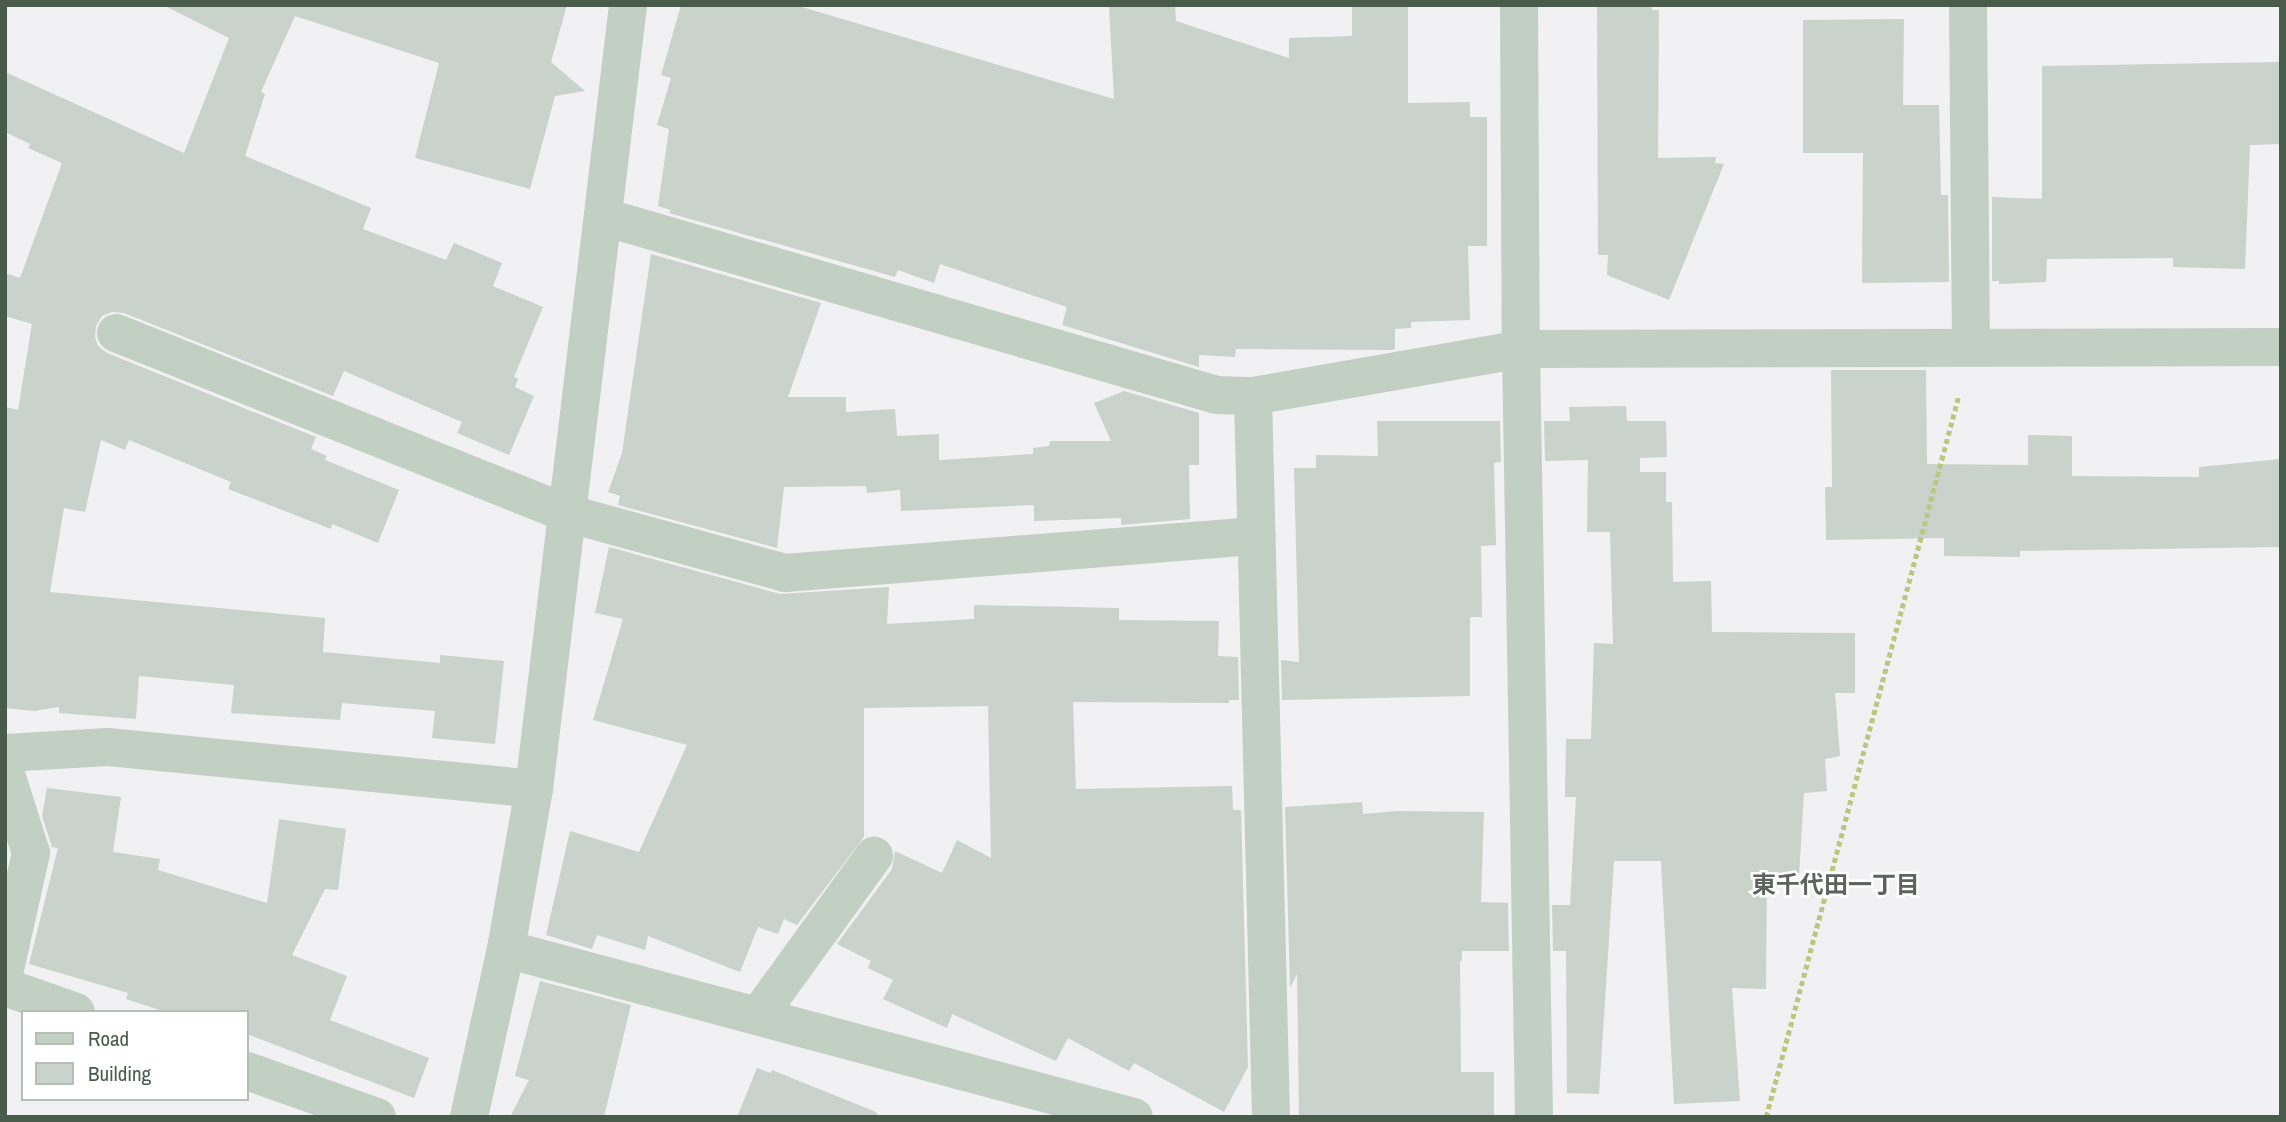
<!DOCTYPE html>
<html>
<head>
<meta charset="utf-8">
<style>
	body { margin:0 }
	#map { position:relative; width:2286px; height:1122px; overflow:hidden; background:#f1f0f2; font-family:"Archivo Narrow","Noto Sans JP",sans-serif }
	div>[style] { position:absolute }
	[style*='--x'] { left:calc(var(--x)*1px); top:calc(var(--y)*1px); width:calc(var(--w)*1px); rotate:calc(var(--a)*1deg) }
	.building>* { inset:0; background:#cad2cc }
	.path>* { height:4.5px; margin-top:-2.25px; transform-origin:0; background:repeating-linear-gradient(90deg,#bdc67e 0 5px,transparent 0 8.5px) }
	.minor>* { height:38px; margin:-19px; padding:0 19px; transform-origin:19px; border-radius:19px; background:#c2d0c3 }
	.tertiary>* { height:38px; margin:-19px; padding:0 19px; transform-origin:19px; border-radius:19px; background:#c2d0c3 }
	span { translate:-50% -50%; white-space:nowrap; text-align:center; line-height:1.15; -webkit-text-stroke:5px #fff; paint-order:stroke }
	.neighbourhood-label { font-size:24px; color:#5d645e; font-weight:700 }
	.frame { position:absolute; inset:0; border:7px solid #495b4b; pointer-events:none }
	.legend { position:absolute; left:21px; top:1010px; width:228px; height:91px; box-sizing:border-box; background:#fff; border:2px solid #b6bdb7; margin:0; padding:9px 12px; list-style:none; font-size:21px; color:#495b4b }
	.legend li { display:flex; align-items:center; gap:14px; height:35px }
	.legend b { width:35px; border:2px solid #b6bdb7 }
</style>
</head>
<body>
<div id="map">
	<div class="building">
		<i style="clip-path:polygon(163px 5px,567px 5px,551px 62px,585px 91px,555px 96px,530px 189px,415px 158px,439px 63px,295px 16px,261px 92px,265px 94px,245px 156px,371px 208px,363px 229px,446px 260px,454px 243px,502px 263px,493px 286px,543px 307px,514px 377px,518px 379px,515px 387px,534px 396px,509px 455px,457px 433px,462px 422px,344px 371px,333px 396px,124px 313px,112px 312px,102px 316px,96px 326px,95px 337px,98px 346px,107px 353px,316px 437px,311px 449px,327px 456px,325px 460px,399px 490px,378px 543px,332px 524px,331px 529px,228px 489px,231px 482px,129px 440px,125px 450px,101px 440px,85px 512px,64px 508px,50px 592px,325px 618px,323px 652px,440px 663px,440px 655px,504px 661px,495px 744px,432px 738px,435px 711px,342px 703px,340px 720px,231px 713px,234px 685px,139px 676px,136px 719px,59px 713px,59px 707px,34px 711px,5px 708px,5px 407px,18px 410px,32px 324px,5px 316px,5px 273px,20px 278px,62px 163px,28px 148px,30px 144px,5px 132px,5px 72px,184px 153px,229px 38px)"></i>
		<i style="clip-path:polygon(681px 5px,795px 5px,1114px 99px,1109px 5px,1175px 5px,1176px 21px,1289px 58px,1289px 38px,1352px 36px,1352px 5px,1408px 5px,1408px 103px,1470px 102px,1470px 117px,1487px 117px,1487px 246px,1468px 246px,1470px 320px,1411px 322px,1411px 328px,1395px 329px,1395px 349px,1391px 350px,1236px 349px,1235px 357px,1199px 355px,1199px 367px,1062px 325px,1067px 307px,940px 264px,934px 283px,898px 270px,895px 277px,669px 213px,671px 210px,658px 206px,669px 129px,657px 125px,671px 78px,661px 75px)"></i>
		<i style="clip-path:polygon(1597px 5px,1652px 5px,1652px 10px,1659px 10px,1658px 158px,1716px 157px,1715px 163px,1724px 164px,1669px 300px,1607px 275px,1608px 255px,1598px 255px)"></i>
		<i style="clip-path:polygon(1904px 19px,1903px 105px,1939px 105px,1941px 195px,1948px 195px,1949px 282px,1862px 283px,1863px 153px,1803px 153px,1803px 20px)"></i>
		<i style="clip-path:polygon(2281px 62px,2281px 144px,2250px 145px,2245px 269px,2173px 267px,2173px 258px,2047px 259px,2046px 282px,1999px 284px,1999px 281px,1992px 281px,1992px 197px,2042px 199px,2042px 66px)"></i>
		<i style="clip-path:polygon(651px 254px,821px 303px,788px 397px,846px 397px,846px 412px,895px 409px,897px 436px,939px 434px,939px 460px,1033px 454px,1033px 448px,1049px 446px,1050px 441px,1111px 441px,1094px 403px,1124px 391px,1199px 413px,1199px 465px,1189px 465px,1190px 519px,1121px 525px,1121px 518px,1034px 521px,1034px 505px,901px 511px,900px 490px,867px 493px,866px 486px,784px 487px,777px 548px,618px 505px,620px 496px,608px 492px,622px 453px)"></i>
		<i style="clip-path:polygon(1831px 370px,1926px 370px,1927px 464px,2028px 465px,2028px 435px,2072px 436px,2072px 476px,2199px 477px,2199px 467px,2281px 459px,2281px 547px,2020px 551px,2020px 557px,1944px 556px,1944px 538px,1826px 540px,1825px 487px,1832px 487px)"></i>
		<i style="clip-path:polygon(1626px 406px,1627px 421px,1666px 421px,1667px 457px,1640px 458px,1640px 472px,1666px 472px,1666px 502px,1672px 502px,1673px 582px,1711px 581px,1712px 632px,1855px 633px,1855px 693px,1835px 693px,1840px 756px,1825px 759px,1827px 791px,1804px 793px,1799px 876px,1767px 875px,1766px 989px,1732px 988px,1740px 1101px,1674px 1104px,1661px 861px,1614px 861px,1599px 1094px,1567px 1093px,1566px 951px,1553px 951px,1552px 905px,1570px 905px,1576px 797px,1565px 797px,1566px 739px,1591px 739px,1594px 643px,1613px 644px,1610px 532px,1587px 532px,1588px 460px,1545px 461px,1544px 421px,1570px 421px,1569px 407px)"></i>
		<i style="clip-path:polygon(1377px 421px,1500px 421px,1501px 462px,1494px 463px,1496px 545px,1481px 546px,1482px 617px,1470px 617px,1470px 696px,1282px 700px,1281px 660px,1299px 662px,1294px 468px,1316px 468px,1316px 455px,1378px 456px)"></i>
		<i style="clip-path:polygon(609px 547px,780px 594px,889px 587px,887px 624px,974px 619px,974px 605px,1119px 608px,1119px 620px,1219px 621px,1218px 656px,1238px 657px,1239px 700px,1229px 700px,1229px 703px,1073px 702px,1076px 789px,1232px 786px,1233px 810px,1241px 810px,1248px 1067px,1224px 1112px,1134px 1063px,1129px 1071px,1068px 1038px,1056px 1061px,952px 1014px,947px 1028px,883px 999px,893px 980px,868px 968px,871px 961px,837px 944px,892px 869px,895px 851px,942px 873px,957px 840px,991px 858px,988px 706px,864px 708px,864px 837px,797px 925px,784px 919px,778px 934px,758px 927px,740px 972px,648px 936px,645px 950px,597px 935px,592px 949px,546px 935px,570px 831px,639px 852px,687px 745px,593px 720px,623px 619px,595px 613px)"></i>
		<i style="clip-path:polygon(47px 788px,121px 797px,113px 852px,160px 859px,158px 870px,267px 903px,279px 819px,346px 829px,338px 890px,325px 889px,292px 955px,347px 976px,330px 1020px,429px 1058px,414px 1098px,247px 1034px,247px 1012px,166px 1012px,126px 999px,128px 993px,29px 964px,58px 848px,52px 847px,42px 816px)"></i>
		<i style="clip-path:polygon(1362px 802px,1363px 814px,1397px 811px,1484px 812px,1481px 902px,1508px 903px,1509px 951px,1462px 951px,1462px 961px,1460px 961px,1461px 1072px,1494px 1072px,1494px 1117px,1299px 1117px,1297px 974px,1290px 988px,1285px 807px)"></i>
		<i style="clip-path:polygon(540px 981px,631px 1005px,604px 1117px,510px 1117px,529px 1080px,515px 1076px)"></i>
		<i style="clip-path:polygon(757px 1068px,771px 1073px,772px 1070px,876px 1112px,879px 1117px,737px 1117px)"></i>
	</div>
	<div class="path">
		<i style="--x:1766;--y:1117;--w:748;--a:-75.05"></i>
	</div>
	<div class="minor">
		<i style="--x:1519;--y:5;--w:344;--a:89.7"></i>
		<i style="--x:1521;--y:349;--w:768;--a:89.03"></i>
		<i style="--x:1968;--y:5;--w:342;--a:89.5"></i>
		<i style="--x:604;--y:217;--w:638;--a:16.19"></i>
		<i style="--x:1217;--y:395;--w:36;--a:2"></i>
		<i style="--x:1253;--y:396;--w:272;--a:-9.9"></i>
		<i style="--x:1521;--y:349;--w:760;--a:-0.15"></i>
		<i style="--x:116;--y:333;--w:485;--a:21.8"></i>
		<i style="--x:566;--y:513;--w:227;--a:15.3"></i>
		<i style="--x:785;--y:573;--w:473;--a:-4.5"></i>
		<i style="--x:1253;--y:396;--w:721;--a:88.57"></i>
		<i style="--x:5;--y:753;--w:103;--a:-3.3"></i>
		<i style="--x:108;--y:747;--w:428;--a:5.6"></i>
		<i style="--x:5;--y:771;--w:86;--a:72.4"></i>
		<i style="--x:31;--y:853;--w:119;--a:102.6"></i>
		<i style="--x:506;--y:949;--w:650;--a:14.98"></i>
		<i style="--x:5;--y:987;--w:75;--a:19.4"></i>
		<i style="--x:758;--y:1016;--w:198;--a:-54.1"></i>
		<i style="--x:247;--y:1071;--w:138;--a:19.5"></i>
	</div>
	<div class="tertiary">
		<i style="--x:469;--y:1117;--w:172;--a:-77.6"></i>
		<i style="--x:506;--y:949;--w:162;--a:-80.1"></i>
		<i style="--x:534;--y:789;--w:790;--a:-83.16"></i>
	</div>
	<div class="neighbourhood-label">
		<span style="left:1836px;top:885px">東千代田一丁目</span>
	</div>
	<div class="frame"></div>
	<ul class="legend">
	<li><b style="height:9px;background:#c2d0c3"></b>Road</li>
	<li><b style="height:19px;background:#cad2cc"></b>Building</li>
	</ul>
</div>
</body>
</html>
